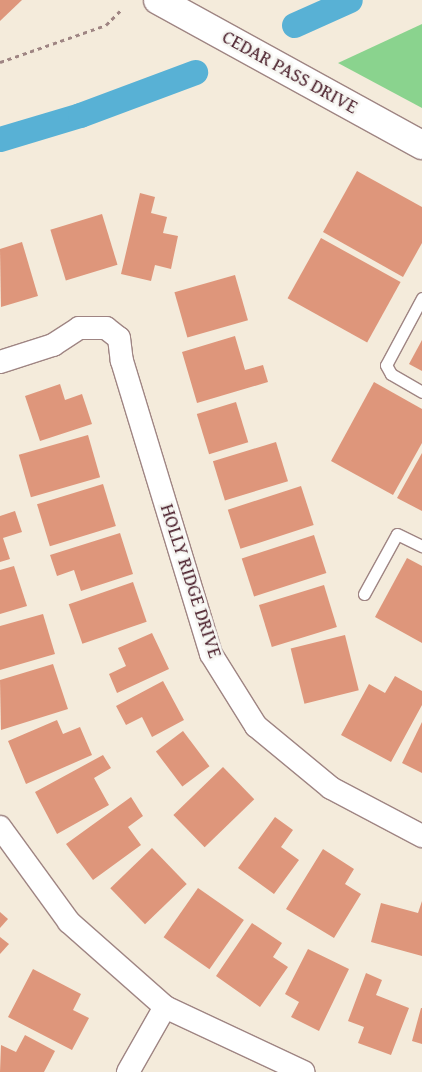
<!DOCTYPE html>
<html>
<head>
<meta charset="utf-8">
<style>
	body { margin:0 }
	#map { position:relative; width:422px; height:1072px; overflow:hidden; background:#f4ebdb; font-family:"Gentium Book Plus",serif }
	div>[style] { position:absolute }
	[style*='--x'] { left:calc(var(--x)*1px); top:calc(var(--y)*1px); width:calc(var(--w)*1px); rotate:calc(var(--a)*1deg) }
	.green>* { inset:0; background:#8ad38e }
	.canal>* { height:25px; margin:-12.5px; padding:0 12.5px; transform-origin:12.5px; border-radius:12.5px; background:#58b1d5 }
	.building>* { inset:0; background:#de967b; transform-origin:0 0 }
	.path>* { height:3px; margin-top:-1.5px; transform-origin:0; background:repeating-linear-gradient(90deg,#9f8583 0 4px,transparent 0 8px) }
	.roads { filter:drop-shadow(1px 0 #9f8583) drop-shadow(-1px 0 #9f8583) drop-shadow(0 1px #9f8583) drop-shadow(0 -1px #9f8583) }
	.service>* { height:11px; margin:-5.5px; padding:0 5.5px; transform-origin:5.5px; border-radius:5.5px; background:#fff }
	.minor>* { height:22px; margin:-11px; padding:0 11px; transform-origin:11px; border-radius:11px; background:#fff }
	.tertiary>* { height:28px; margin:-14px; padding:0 14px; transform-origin:14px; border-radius:14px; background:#fff }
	span { translate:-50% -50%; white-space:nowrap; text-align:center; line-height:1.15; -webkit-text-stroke:5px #f6f6f2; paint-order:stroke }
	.street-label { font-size:19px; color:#4a1f2b }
</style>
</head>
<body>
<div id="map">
	<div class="green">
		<i style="clip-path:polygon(422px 24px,422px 108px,338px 63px)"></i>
	</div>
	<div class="canal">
		<i style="--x:294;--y:25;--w:61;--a:-24.1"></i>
		<i style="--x:0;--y:139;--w:84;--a:-16.7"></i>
		<i style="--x:80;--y:115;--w:123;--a:-20.5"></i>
	</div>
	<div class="building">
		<i style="clip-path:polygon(0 0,22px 0,0 21px)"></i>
		<i style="clip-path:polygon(357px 171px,422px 207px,422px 243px,403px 277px,323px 232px)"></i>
		<i style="clip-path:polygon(140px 193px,155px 197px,151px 213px,167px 217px,163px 233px,178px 236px,171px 269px,155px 265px,151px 281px,121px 274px)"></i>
		<i style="left:102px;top:214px;width:53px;height:54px;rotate:73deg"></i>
		<i style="left:321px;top:238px;width:91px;height:69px;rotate:29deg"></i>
		<i style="clip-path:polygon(22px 242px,38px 296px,1px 307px,0 249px)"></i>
		<i style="left:235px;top:275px;width:47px;height:63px;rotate:74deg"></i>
		<i style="clip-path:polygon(235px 336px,245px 370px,263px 365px,268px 382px,197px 403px,182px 352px)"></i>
		<i style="clip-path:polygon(422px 340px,422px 371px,409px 364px)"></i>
		<i style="clip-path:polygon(374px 382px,422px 409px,422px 443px,393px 495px,331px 461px)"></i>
		<i style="clip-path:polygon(60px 384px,65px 400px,82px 394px,92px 424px,40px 441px,25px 396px)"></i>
		<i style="left:236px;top:402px;width:42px;height:41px;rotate:73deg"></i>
		<i style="left:88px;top:435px;width:44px;height:72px;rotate:74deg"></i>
		<i style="left:276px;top:442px;width:41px;height:66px;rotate:73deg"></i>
		<i style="clip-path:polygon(422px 453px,422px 511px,397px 498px)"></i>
		<i style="left:103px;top:484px;width:44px;height:69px;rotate:73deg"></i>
		<i style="left:301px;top:486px;width:41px;height:77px;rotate:72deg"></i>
		<i style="clip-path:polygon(15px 511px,22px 532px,3px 538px,10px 559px,0 562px,0 516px)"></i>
		<i style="clip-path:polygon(120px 533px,133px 574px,81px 591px,74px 570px,57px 576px,50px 555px)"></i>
		<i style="left:314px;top:535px;width:40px;height:76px;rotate:72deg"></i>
		<i style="clip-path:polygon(407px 558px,422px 566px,422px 643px,375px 617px)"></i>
		<i style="clip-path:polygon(14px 566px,27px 606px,0 614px,0 570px)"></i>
		<i style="left:133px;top:582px;width:42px;height:68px;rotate:71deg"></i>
		<i style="left:324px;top:585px;width:44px;height:68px;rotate:73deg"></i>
		<i style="clip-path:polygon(43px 614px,55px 654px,0 670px,0 626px)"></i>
		<i style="clip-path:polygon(152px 633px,169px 669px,117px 693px,109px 674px,126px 666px,118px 648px)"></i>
		<i style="left:345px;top:635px;width:57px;height:56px;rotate:76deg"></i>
		<i style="clip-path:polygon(53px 664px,68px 709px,1px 730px,0 680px)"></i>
		<i style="clip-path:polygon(395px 676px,422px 691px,422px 705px,391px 762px,341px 735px,369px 684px,385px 693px)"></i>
		<i style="clip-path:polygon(163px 681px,184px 720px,152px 737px,142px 717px,126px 725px,116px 706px)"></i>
		<i style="clip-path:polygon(57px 720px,63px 734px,80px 727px,92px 755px,26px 784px,8px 741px)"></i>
		<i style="clip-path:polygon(422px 722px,422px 773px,402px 763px)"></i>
		<i style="left:183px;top:731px;width:44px;height:34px;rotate:53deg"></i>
		<i style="clip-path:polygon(103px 755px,111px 768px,94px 778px,109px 805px,57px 834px,35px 792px)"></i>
		<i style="left:223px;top:767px;width:45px;height:69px;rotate:46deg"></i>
		<i style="clip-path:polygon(131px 797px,143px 816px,128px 827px,141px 845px,93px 880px,66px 844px)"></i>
		<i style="clip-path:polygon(275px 817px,293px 830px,281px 847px,299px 860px,274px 894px,238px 868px)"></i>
		<i style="left:152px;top:848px;width:50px;height:58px;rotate:46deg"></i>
		<i style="clip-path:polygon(323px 849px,354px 869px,345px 884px,361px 894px,334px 938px,286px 909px)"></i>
		<i style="left:198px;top:888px;width:56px;height:60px;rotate:35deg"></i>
		<i style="clip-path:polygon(422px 901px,422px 956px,371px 942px,381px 903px,418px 913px)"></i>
		<i style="clip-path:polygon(0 912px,8px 919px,0 928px)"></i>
		<i style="clip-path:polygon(252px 923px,282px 943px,273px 957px,288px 967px,260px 1007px,216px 976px)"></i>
		<i style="clip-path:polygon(0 937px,9px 944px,0 954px)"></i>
		<i style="clip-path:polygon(308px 949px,349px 969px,319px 1031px,291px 1017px,299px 1002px,285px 994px)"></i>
		<i style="clip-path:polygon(33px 969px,81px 994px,73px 1010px,89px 1018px,72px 1050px,8px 1017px)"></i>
		<i style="clip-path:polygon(366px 973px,382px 980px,376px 995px,409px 1008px,391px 1055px,358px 1043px,364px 1027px,348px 1021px)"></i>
		<i style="clip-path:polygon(421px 1008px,422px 1008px,422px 1044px,412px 1041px)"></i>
		<i style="clip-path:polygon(25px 1035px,55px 1051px,44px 1072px,0 1072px,1px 1045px,16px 1052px)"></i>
	</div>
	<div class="path">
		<i style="--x:0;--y:62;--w:112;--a:-19.2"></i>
		<i style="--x:106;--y:25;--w:21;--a:-45"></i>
	</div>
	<div class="roads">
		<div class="service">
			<i style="--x:422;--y:298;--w:76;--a:118.2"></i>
			<i style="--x:386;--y:365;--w:10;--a:61"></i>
			<i style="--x:391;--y:374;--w:36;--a:30"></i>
			<i style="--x:364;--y:594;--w:68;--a:-61.2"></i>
			<i style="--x:397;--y:534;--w:28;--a:26"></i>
		</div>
		<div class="minor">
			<i style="--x:0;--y:362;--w:56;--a:-17.8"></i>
			<i style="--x:53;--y:345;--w:31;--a:-33"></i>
			<i style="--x:79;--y:328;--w:27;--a:0"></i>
			<i style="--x:106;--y:328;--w:16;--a:38"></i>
			<i style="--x:119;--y:338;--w:23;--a:83"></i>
			<i style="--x:122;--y:361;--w:306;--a:73.1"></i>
			<i style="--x:211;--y:654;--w:85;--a:58"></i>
			<i style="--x:256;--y:726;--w:97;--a:39.6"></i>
			<i style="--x:331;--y:788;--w:103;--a:27.8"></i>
			<i style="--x:0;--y:827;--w:117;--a:54"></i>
			<i style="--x:69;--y:922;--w:128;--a:41.5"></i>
			<i style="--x:165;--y:1007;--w:153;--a:25.1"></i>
			<i style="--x:128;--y:1072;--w:75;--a:-60.4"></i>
		</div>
		<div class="tertiary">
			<i style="--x:158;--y:0;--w:301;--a:28.8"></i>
		</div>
	</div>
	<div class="street-label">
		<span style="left:290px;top:72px;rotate:29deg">CEDAR PASS DRIVE</span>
		<span style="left:191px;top:581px;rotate:72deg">HOLLY RIDGE DRIVE</span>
	</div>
</div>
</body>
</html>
